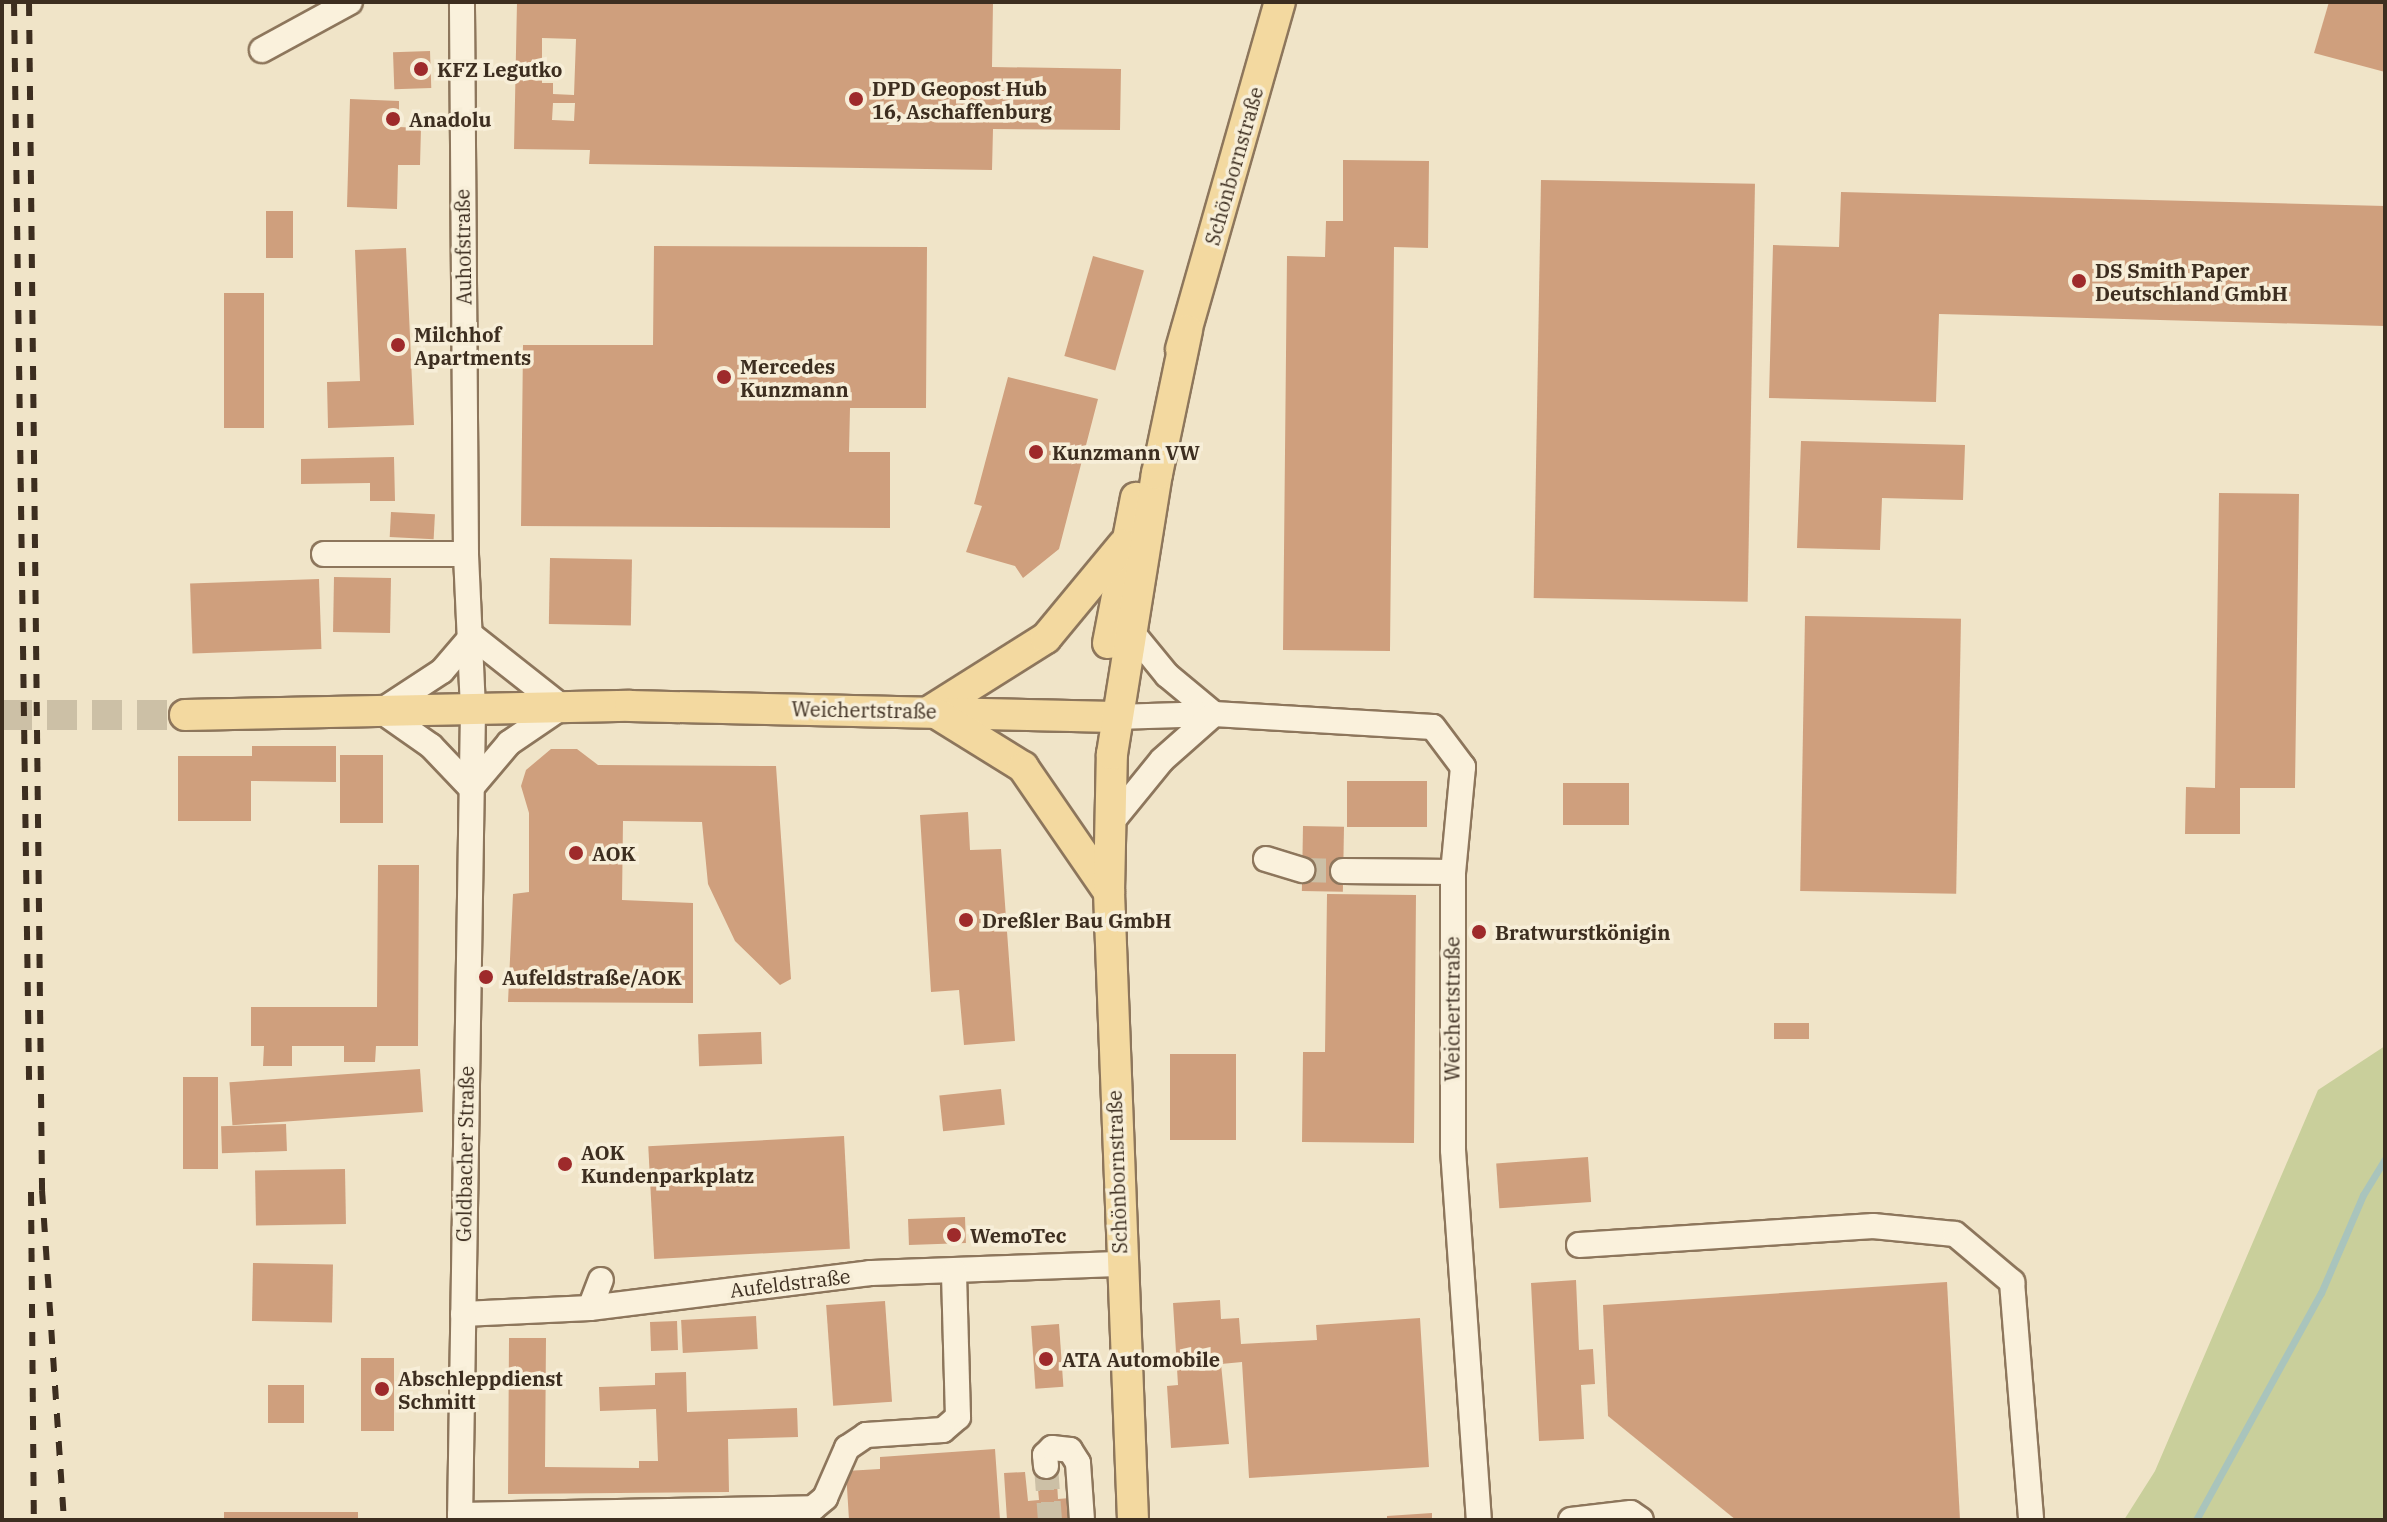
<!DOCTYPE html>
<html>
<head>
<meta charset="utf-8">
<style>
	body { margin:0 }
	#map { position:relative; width:2387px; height:1522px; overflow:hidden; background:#f0e4c8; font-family:"IBM Plex Serif",serif }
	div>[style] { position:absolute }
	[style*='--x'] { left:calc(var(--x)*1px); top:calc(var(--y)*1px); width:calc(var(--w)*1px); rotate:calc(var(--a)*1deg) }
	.green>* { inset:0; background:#c9cf9b }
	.stream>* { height:7px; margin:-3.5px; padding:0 3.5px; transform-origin:3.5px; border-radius:3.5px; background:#a9c4bc }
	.building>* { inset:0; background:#cf9f7d; transform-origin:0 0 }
	.minor-tunnel>* { height:24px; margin-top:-12px; transform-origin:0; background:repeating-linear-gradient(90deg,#ccc0a6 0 24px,transparent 0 36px) }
	.major-tunnel>* { height:30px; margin-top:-15px; transform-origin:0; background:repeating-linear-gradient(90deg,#ccc0a6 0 30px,transparent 0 45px) }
	.roads { filter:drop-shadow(2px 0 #8d765c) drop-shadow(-2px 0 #8d765c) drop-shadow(0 2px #8d765c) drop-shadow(0 -2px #8d765c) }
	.minor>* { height:24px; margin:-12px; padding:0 12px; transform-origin:12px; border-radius:12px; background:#faf1dc }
	.major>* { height:30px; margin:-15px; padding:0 15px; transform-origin:15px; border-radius:15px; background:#f3d9a0 }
	.rail>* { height:6px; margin-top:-3px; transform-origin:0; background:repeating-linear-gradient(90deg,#3d2e20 0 14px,transparent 0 28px) }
	.dots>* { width:22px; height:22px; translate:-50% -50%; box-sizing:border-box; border:4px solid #f7eed8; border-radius:50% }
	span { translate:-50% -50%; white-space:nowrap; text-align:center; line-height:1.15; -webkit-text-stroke:7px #f7eed8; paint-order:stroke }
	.poi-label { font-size:20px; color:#3d2e20; font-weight:700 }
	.left { translate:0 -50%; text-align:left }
	.street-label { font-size:20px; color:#3d2e20 }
	.frame { position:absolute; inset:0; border:4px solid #3d2e20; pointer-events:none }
</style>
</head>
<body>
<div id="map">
	<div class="green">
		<i style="clip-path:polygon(2385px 1046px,2385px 1520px,2124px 1520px,2155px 1471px,2318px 1090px)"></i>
	</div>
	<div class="stream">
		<i style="--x:2196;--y:1520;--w:259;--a:-61.2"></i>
		<i style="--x:2321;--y:1293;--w:107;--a:-66.8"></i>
		<i style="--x:2363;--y:1195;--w:42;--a:-58.6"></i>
	</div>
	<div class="building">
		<i style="clip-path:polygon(evenodd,517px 2px,993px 2px,992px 67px,1121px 69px,1120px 130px,993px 129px,992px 170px,589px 164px,590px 150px,514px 149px,517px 2px,542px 38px,576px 39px,574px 95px,553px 94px,553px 83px,542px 83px,542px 38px,517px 2px,553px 103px,575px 103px,574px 121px,552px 120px,553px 103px)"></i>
		<i style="clip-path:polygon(2329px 2px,2385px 2px,2385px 72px,2314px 53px)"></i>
		<i style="left:430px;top:51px;width:37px;height:37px;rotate:88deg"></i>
		<i style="clip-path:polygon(350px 99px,399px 101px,399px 127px,421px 128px,420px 165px,398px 165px,397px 209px,347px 207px)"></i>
		<i style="clip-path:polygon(1343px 160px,1429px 161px,1428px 248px,1394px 247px,1390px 651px,1283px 650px,1287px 256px,1325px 257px,1326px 221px,1343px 221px)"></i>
		<i style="left:1541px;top:180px;width:214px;height:418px;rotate:1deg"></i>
		<i style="clip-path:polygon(1841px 192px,2385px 206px,2385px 326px,1939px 314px,1936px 402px,1769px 398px,1773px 245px,1839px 247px)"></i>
		<i style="left:266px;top:211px;width:27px;height:47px"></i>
		<i style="clip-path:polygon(654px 246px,927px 247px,926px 408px,850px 408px,849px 452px,890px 452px,890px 528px,521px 526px,523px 345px,653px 345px)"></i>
		<i style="clip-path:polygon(406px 248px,414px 425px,328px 428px,327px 382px,360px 381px,355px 250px)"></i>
		<i style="left:1093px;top:256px;width:53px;height:104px;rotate:16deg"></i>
		<i style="left:264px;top:293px;width:135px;height:40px;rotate:90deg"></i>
		<i style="clip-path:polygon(1008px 377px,1098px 399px,1059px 549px,1023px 578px,1015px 566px,966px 552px,982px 506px,974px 504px)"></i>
		<i style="clip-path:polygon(1801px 441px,1965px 445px,1963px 500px,1882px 498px,1880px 550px,1797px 548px)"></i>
		<i style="clip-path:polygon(394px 457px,395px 501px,370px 501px,370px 483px,301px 484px,301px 459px)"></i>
		<i style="clip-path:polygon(2219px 493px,2299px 494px,2295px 788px,2240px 788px,2240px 834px,2185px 834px,2186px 787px,2215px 788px)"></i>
		<i style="left:391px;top:512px;width:44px;height:25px;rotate:3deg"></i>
		<i style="left:550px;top:558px;width:82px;height:66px;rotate:1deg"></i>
		<i style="left:334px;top:577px;width:57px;height:55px;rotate:1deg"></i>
		<i style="left:319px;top:579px;width:70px;height:129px;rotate:88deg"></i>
		<i style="left:1805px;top:616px;width:156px;height:275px;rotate:1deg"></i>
		<i style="clip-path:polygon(252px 746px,336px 746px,336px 782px,251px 781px,251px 821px,178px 821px,178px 756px,252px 756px)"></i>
		<i style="clip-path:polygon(551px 749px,577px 749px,598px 765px,776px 766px,791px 979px,780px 985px,735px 941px,708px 884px,702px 822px,623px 821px,622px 900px,693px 903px,693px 1003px,508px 1002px,513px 894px,529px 892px,529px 813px,521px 786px,526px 770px)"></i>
		<i style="left:340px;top:755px;width:43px;height:68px"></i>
		<i style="left:1347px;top:781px;width:80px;height:46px"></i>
		<i style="left:1563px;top:783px;width:66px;height:42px"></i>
		<i style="clip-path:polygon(968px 812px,970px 850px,1001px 849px,1015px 1041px,964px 1045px,959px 990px,931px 992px,920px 815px)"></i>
		<i style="left:1303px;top:826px;width:41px;height:65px;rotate:1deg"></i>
		<i style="clip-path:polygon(378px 865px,419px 865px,418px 1046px,376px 1046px,375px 1062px,344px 1062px,344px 1046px,292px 1046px,292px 1066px,263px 1066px,264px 1046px,251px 1046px,251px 1007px,377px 1007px)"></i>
		<i style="clip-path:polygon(1327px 894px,1416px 895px,1414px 1143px,1302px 1142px,1303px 1052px,1325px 1052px)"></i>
		<i style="left:1774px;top:1023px;width:35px;height:16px"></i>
		<i style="left:761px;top:1032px;width:32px;height:63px;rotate:88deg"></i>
		<i style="left:1170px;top:1054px;width:66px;height:86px"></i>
		<i style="left:420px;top:1069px;width:43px;height:191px;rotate:86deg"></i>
		<i style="left:183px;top:1077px;width:35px;height:92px"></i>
		<i style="left:1001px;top:1089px;width:36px;height:62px;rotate:84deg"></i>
		<i style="left:286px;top:1124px;width:27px;height:65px;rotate:88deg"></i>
		<i style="left:844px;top:1136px;width:113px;height:196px;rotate:87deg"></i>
		<i style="left:1588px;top:1157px;width:45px;height:92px;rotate:86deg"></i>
		<i style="left:345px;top:1169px;width:55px;height:90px;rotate:89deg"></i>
		<i style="left:965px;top:1217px;width:26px;height:57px;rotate:88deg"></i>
		<i style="left:253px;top:1263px;width:80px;height:58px;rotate:1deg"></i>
		<i style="clip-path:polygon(1576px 1280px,1579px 1350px,1593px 1349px,1595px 1384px,1581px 1385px,1584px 1439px,1539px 1441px,1531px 1283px)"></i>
		<i style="clip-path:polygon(1947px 1282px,1960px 1520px,1736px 1520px,1608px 1416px,1603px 1305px)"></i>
		<i style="clip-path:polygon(1220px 1300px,1221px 1319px,1239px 1318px,1241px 1344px,1317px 1340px,1316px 1325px,1420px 1318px,1429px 1467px,1249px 1478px,1242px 1362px,1221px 1364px,1229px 1444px,1171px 1448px,1167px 1386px,1178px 1385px,1173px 1303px)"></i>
		<i style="left:885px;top:1301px;width:101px;height:59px;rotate:86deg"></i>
		<i style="left:756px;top:1316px;width:33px;height:75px;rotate:87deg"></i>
		<i style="left:677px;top:1321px;width:29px;height:27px;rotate:88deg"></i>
		<i style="left:1059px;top:1324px;width:63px;height:28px;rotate:86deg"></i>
		<i style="clip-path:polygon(509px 1338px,546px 1338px,545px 1467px,639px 1468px,639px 1461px,658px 1461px,656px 1409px,600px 1411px,599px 1387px,655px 1385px,655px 1373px,686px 1372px,687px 1412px,797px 1408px,798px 1437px,728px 1439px,729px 1492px,508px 1494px)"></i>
		<i style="left:361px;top:1358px;width:33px;height:73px"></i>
		<i style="left:268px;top:1385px;width:36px;height:38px"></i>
		<i style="clip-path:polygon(995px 1449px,1000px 1520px,849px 1520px,846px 1471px,880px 1469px,880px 1457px)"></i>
		<i style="clip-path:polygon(1056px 1466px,1058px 1499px,1070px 1498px,1072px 1520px,1007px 1520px,1004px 1473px,1025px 1472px,1028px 1501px,1039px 1500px,1036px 1467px)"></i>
		<i style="left:224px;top:1512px;width:134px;height:8px"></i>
		<i style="clip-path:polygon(1432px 1513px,1432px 1520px,1387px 1520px,1387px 1516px)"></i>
	</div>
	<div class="minor-tunnel">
		<i style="--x:1302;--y:870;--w:41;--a:1.4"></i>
		<i style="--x:1046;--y:1466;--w:54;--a:85.8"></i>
	</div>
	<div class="major-tunnel">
		<i style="--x:2;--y:715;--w:183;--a:0"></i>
	</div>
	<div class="roads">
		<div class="minor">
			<i style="--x:262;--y:50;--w:100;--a:-28.6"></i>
			<i style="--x:324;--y:554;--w:142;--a:0"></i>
			<i style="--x:1131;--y:631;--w:57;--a:50.7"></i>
			<i style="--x:1167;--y:675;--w:61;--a:39.7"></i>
			<i style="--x:1115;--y:717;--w:99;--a:-1.7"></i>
			<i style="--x:1214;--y:714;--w:219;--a:3.4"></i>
			<i style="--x:1433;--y:727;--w:50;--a:53.1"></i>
			<i style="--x:1463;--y:767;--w:105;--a:95.4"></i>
			<i style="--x:1453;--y:872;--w:278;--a:90"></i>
			<i style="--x:1453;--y:1150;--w:371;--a:86"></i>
			<i style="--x:471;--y:788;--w:58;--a:-133.6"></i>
			<i style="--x:431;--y:746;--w:61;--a:-145"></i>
			<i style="--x:381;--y:711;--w:73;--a:-33.3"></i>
			<i style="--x:442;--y:671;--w:46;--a:-49.4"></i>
			<i style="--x:471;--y:788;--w:59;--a:-49.8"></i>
			<i style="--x:509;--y:743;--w:64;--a:-34.2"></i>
			<i style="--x:562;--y:707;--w:115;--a:-141.7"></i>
			<i style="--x:1110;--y:824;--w:82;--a:-50.9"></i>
			<i style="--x:1162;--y:760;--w:69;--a:-41.5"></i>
			<i style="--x:1266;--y:859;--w:38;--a:17"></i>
			<i style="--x:1343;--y:871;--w:110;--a:0.5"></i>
			<i style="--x:1579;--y:1245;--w:295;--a:-3.7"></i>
			<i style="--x:1873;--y:1226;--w:82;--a:5.6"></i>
			<i style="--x:1955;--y:1234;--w:75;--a:40.1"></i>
			<i style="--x:2012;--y:1282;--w:239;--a:85.4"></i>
			<i style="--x:590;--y:1308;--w:30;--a:-69"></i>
			<i style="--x:463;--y:1314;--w:127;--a:-2.7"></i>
			<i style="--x:590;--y:1308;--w:282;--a:-7.1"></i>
			<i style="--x:870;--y:1273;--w:249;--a:-2.1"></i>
			<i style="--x:1046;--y:1466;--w:11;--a:-95"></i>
			<i style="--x:1045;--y:1455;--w:10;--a:-45"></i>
			<i style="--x:1052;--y:1448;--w:18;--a:6"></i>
			<i style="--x:1070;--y:1450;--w:15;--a:58"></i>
			<i style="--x:1078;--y:1463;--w:57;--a:86"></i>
			<i style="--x:460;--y:1515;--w:353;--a:-1.1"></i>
			<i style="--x:813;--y:1508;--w:16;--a:-40"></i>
			<i style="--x:825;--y:1498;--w:55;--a:-66.3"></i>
			<i style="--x:847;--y:1448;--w:23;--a:-34"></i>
			<i style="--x:866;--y:1435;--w:77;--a:-3.7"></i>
			<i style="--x:943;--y:1430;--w:20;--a:-41"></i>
			<i style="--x:958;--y:1417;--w:146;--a:-91.6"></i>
			<i style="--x:460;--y:1520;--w:811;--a:-89.08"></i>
			<i style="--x:473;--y:709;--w:155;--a:-92.6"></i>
			<i style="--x:466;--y:554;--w:552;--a:-90.42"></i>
			<i style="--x:1571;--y:1520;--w:60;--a:-6.7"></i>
			<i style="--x:1631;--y:1513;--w:12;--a:35"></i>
		</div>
		<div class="major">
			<i style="--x:1181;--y:349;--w:361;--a:-74.1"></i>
			<i style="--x:1108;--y:643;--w:148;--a:-79.1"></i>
			<i style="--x:930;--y:711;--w:137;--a:-32.2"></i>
			<i style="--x:1046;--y:638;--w:121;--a:-50.4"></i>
			<i style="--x:185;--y:715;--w:445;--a:-1.2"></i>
			<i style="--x:630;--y:706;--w:485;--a:1.3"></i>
			<i style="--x:939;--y:715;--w:99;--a:31.8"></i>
			<i style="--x:1023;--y:767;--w:152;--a:55.5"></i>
			<i style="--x:1133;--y:1520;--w:628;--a:-92.19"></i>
			<i style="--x:1109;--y:892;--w:138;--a:-88.8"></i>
			<i style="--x:1112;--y:754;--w:284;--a:-80.9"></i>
			<i style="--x:1157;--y:474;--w:147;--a:-78.2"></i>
		</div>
	</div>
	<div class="rail">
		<i style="--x:14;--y:2;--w:1078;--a:89.2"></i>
		<i style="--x:29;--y:2;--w:1188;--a:89.37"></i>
		<i style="--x:42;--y:1190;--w:331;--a:86.2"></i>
		<i style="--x:31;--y:1192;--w:328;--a:89.5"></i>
	</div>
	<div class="dots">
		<i style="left:421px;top:69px;background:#9e2a2b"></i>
		<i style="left:856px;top:99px;background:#9e2a2b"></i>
		<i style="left:393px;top:119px;background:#9e2a2b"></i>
		<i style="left:2079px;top:281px;background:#9e2a2b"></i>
		<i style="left:398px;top:345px;background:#9e2a2b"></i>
		<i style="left:724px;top:377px;background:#9e2a2b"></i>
		<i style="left:1036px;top:452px;background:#9e2a2b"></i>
		<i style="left:576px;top:853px;background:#9e2a2b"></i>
		<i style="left:966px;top:920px;background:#9e2a2b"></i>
		<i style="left:1479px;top:932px;background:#9e2a2b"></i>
		<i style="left:486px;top:977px;background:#9e2a2b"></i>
		<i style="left:565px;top:1164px;background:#9e2a2b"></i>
		<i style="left:954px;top:1235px;background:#9e2a2b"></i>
		<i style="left:1046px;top:1359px;background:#9e2a2b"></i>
		<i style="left:382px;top:1389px;background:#9e2a2b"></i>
	</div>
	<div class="poi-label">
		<span class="left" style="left:437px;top:69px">KFZ Legutko</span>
		<span class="left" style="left:872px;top:100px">DPD Geopost Hub<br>16, Aschaffenburg</span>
		<span class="left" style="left:409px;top:119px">Anadolu</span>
		<span class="left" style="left:2095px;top:282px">DS Smith Paper<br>Deutschland GmbH</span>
		<span class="left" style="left:414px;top:346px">Milchhof<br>Apartments</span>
		<span class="left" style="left:740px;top:378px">Mercedes<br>Kunzmann</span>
		<span class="left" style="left:1052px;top:452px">Kunzmann VW</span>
		<span class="left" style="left:592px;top:853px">AOK</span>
		<span class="left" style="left:982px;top:920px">Dreßler Bau GmbH</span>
		<span class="left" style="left:1495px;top:932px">Bratwurstkönigin</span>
		<span class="left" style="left:502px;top:977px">Aufeldstraße/AOK</span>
		<span class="left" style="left:581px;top:1164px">AOK<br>Kundenparkplatz</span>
		<span class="left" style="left:970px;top:1235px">WemoTec</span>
		<span class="left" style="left:1062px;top:1359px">ATA Automobile</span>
		<span class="left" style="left:398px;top:1390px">Abschleppdienst<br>Schmitt</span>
	</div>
	<div class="street-label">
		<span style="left:1234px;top:166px;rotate:-74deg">Schönbornstraße</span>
		<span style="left:463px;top:247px;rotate:-91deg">Auhofstraße</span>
		<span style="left:864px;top:710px;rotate:1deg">Weichertstraße</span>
		<span style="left:1452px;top:1009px;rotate:-90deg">Weichertstraße</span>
		<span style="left:465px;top:1154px;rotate:-89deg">Goldbacher Straße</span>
		<span style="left:1117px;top:1172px;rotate:-92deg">Schönbornstraße</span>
		<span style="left:790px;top:1283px;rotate:-7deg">Aufeldstraße</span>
	</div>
	<div class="frame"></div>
</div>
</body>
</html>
